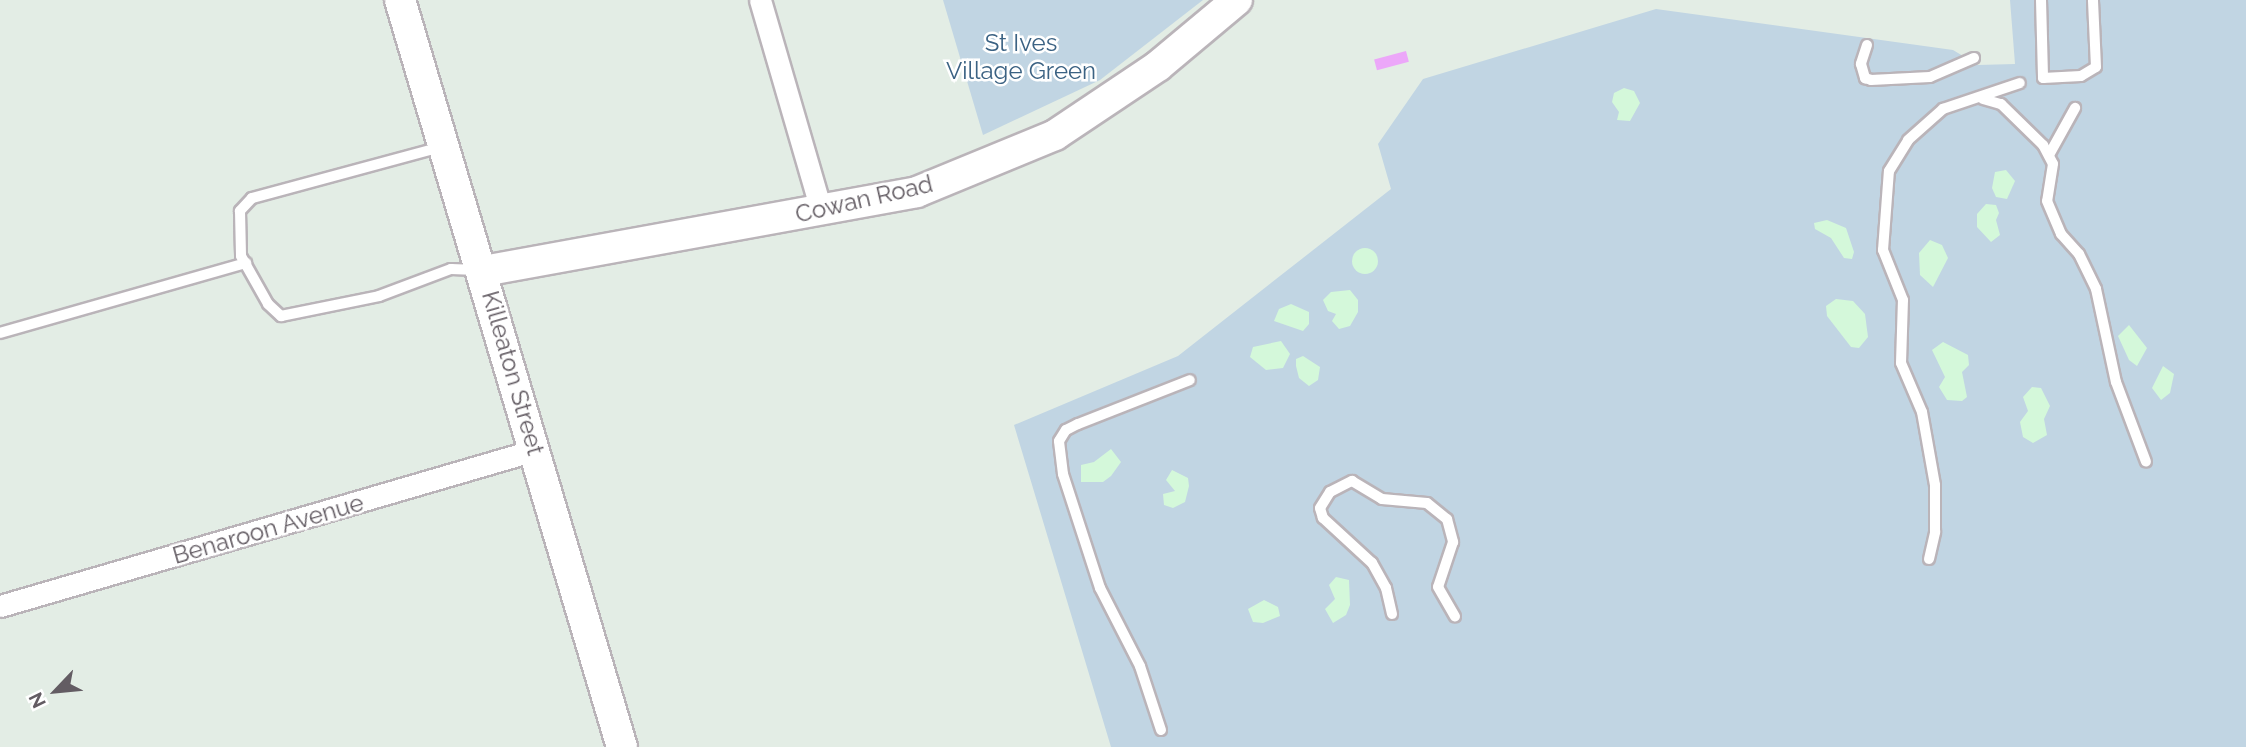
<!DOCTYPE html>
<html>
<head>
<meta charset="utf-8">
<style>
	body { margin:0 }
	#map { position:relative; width:2246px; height:747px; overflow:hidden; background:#e3ede5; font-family:Raleway,sans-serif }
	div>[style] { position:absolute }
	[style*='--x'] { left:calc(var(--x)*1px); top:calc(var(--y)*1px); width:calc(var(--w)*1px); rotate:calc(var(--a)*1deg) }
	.green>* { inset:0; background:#c1d5e3 }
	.sand>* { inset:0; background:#d4f8da }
	.round { border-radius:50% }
	.water>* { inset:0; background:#eca7f9; transform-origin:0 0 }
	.roads { filter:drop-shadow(2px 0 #bab4b9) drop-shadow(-2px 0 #bab4b9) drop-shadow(0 2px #bab4b9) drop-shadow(0 -2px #bab4b9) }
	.lane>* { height:10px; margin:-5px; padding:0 5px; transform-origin:5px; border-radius:5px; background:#fff }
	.street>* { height:21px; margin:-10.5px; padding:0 10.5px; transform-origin:10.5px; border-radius:10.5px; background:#fff }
	.secondary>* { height:30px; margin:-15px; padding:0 15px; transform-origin:15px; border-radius:15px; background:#fff }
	span { translate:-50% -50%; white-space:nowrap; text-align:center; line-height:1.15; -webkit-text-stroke:5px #fff; paint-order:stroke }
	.park-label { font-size:24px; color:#3b6283 }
	.street-label { font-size:24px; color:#635c63 }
	.north { position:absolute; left:21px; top:656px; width:70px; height:70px; -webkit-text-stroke:5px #fff; paint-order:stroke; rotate:244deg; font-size:19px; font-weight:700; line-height:28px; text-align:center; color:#635c63 }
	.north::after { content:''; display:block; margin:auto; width:24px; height:32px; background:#635c63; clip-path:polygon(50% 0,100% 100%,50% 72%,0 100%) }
</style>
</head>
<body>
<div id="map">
	<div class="green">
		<i style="clip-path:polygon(943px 0,1203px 0,1100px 80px,983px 135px)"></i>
		<i style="clip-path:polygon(2010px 0,2246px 0,2246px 747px,1111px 747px,1014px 425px,1178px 356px,1391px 189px,1378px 144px,1423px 79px,1656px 9px,1953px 50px,1978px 65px,2015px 64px)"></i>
	</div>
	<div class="sand">
		<i style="clip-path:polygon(1624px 88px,1634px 91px,1640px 103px,1630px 121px,1617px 120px,1619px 112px,1612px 102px,1614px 93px)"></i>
		<i style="clip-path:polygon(2006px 170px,2015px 181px,2007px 199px,1996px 197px,1992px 188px,1995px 172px)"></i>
		<i style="clip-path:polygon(1986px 204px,1996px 205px,1999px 213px,1996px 220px,2000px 235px,1991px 242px,1977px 227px,1977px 214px)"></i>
		<i style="clip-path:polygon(1827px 220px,1846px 228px,1854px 252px,1852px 259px,1844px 258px,1831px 238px,1815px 229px,1814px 223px)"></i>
		<i style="clip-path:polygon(1930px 240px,1942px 245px,1948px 258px,1933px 287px,1920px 275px,1919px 253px)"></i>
		<i class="round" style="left:1352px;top:248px;width:26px;height:26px"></i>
		<i style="clip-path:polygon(1350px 290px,1358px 300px,1358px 312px,1350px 326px,1339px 329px,1332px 321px,1336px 314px,1328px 311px,1323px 300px,1331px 292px)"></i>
		<i style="clip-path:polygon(1836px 299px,1853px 301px,1865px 314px,1868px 337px,1859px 348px,1851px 347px,1827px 316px,1826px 306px)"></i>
		<i style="clip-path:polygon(1291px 304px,1309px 312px,1309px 324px,1303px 331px,1274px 321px,1279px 309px)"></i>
		<i style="clip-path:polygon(2129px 325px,2147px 348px,2137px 366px,2129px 360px,2118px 336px)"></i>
		<i style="clip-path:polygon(1281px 341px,1290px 354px,1283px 368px,1266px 370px,1250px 357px,1253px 347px)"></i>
		<i style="clip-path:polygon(1943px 342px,1968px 355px,1969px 365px,1962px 372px,1967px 397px,1962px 401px,1947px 400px,1939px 387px,1945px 377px,1932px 350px)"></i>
		<i style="clip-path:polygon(1303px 356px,1320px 367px,1318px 380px,1309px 386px,1299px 378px,1296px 366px,1296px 359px)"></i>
		<i style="clip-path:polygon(2163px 366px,2174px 374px,2170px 393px,2161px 400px,2152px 388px)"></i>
		<i style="clip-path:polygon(2032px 387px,2041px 388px,2050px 406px,2044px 419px,2047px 435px,2033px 443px,2023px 437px,2020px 422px,2028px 411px,2023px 397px)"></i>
		<i style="clip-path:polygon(1111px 449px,1121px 462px,1111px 476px,1103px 482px,1081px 482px,1081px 465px,1094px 462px)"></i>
		<i style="clip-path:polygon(1172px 470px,1188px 478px,1189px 486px,1185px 502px,1173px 508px,1164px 505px,1163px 494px,1175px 491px,1166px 480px)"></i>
		<i style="clip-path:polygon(1336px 577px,1349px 580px,1350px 605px,1346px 615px,1333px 623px,1325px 609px,1335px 599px,1329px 585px)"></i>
		<i style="clip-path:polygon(1264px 600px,1278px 607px,1280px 616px,1263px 623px,1253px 622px,1248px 609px)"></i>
	</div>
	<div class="water">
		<i style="left:1406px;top:51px;width:11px;height:33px;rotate:75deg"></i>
	</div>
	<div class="roads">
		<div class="lane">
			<i style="--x:2041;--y:0;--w:78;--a:88.5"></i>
			<i style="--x:2043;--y:78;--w:38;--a:-3"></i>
			<i style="--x:2081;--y:76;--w:17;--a:-31"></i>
			<i style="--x:2096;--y:67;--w:67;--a:-92.6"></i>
			<i style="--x:1867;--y:45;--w:20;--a:108"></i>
			<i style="--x:1861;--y:64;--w:15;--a:74"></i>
			<i style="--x:1865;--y:78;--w:6;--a:18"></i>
			<i style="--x:1871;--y:80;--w:59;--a:-2.9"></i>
			<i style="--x:1930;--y:77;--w:48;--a:-23.4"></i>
			<i style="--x:1983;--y:99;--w:19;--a:16"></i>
			<i style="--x:2001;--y:104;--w:59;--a:44.3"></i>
			<i style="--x:2043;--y:145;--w:21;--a:62"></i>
			<i style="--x:2053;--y:164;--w:37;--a:99"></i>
			<i style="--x:2047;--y:201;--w:36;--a:67"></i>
			<i style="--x:2061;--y:234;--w:27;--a:48"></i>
			<i style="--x:2079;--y:254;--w:39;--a:64"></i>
			<i style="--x:2096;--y:289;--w:95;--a:77.9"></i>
			<i style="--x:2116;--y:382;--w:85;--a:69.4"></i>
			<i style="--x:441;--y:147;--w:196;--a:164.9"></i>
			<i style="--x:252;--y:198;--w:18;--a:133"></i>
			<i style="--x:240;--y:211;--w:45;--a:88.7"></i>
			<i style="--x:241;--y:256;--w:55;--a:60.6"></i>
			<i style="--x:268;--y:304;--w:18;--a:43"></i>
			<i style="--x:281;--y:316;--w:100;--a:-11.5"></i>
			<i style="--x:379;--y:296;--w:77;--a:-20.6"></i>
			<i style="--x:451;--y:269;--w:26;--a:2"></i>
			<i style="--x:2049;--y:155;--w:54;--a:-61"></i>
			<i style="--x:0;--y:333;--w:256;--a:-15.9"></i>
			<i style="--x:1929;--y:559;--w:28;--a:-77"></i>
			<i style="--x:1935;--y:532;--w:47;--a:-90"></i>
			<i style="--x:1935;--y:485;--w:74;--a:-100.1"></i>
			<i style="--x:1922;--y:412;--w:53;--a:-113.2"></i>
			<i style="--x:1901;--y:363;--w:63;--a:-88.2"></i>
			<i style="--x:1903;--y:300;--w:54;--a:-111.8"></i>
			<i style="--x:1883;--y:250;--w:79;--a:-85.7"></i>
			<i style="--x:1889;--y:171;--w:36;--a:-58"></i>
			<i style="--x:1908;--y:140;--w:47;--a:-41.5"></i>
			<i style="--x:1943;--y:109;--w:81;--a:-18.7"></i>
			<i style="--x:1392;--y:614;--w:27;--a:-103"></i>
			<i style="--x:1386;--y:588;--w:29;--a:-119"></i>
			<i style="--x:1372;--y:563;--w:67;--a:-137.4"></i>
			<i style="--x:1323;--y:518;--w:10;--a:-107"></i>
			<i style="--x:1320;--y:508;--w:19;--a:-58"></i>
			<i style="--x:1330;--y:492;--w:25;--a:-27"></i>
			<i style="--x:1352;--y:481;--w:35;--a:31"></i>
			<i style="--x:1382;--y:499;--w:45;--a:5.1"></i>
			<i style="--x:1427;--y:503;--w:26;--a:39"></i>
			<i style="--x:1447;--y:519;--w:24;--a:75"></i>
			<i style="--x:1453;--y:542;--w:47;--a:108.4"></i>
			<i style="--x:1438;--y:587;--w:34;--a:60"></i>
			<i style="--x:1161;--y:730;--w:67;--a:-108.2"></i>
			<i style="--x:1140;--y:666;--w:88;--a:-117.1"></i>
			<i style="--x:1100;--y:588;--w:120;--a:-108"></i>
			<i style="--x:1063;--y:474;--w:33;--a:-97"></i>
			<i style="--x:1059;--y:441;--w:13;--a:-58"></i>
			<i style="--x:1066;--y:430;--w:13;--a:-27"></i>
			<i style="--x:1078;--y:424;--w:120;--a:-21.4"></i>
		</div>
		<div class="street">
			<i style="--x:760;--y:0;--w:219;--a:73.8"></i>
			<i style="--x:0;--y:606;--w:557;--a:-16.26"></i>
		</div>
		<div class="secondary">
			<i style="--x:400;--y:0;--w:779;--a:73.45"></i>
			<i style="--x:483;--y:271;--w:441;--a:-10.3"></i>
			<i style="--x:917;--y:192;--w:149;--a:-22.4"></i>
			<i style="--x:1055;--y:135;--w:124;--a:-33.8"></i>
			<i style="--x:1158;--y:66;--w:103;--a:-39.9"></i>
		</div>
	</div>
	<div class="park-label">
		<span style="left:1021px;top:57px">St Ives<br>Village Green</span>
	</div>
	<div class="street-label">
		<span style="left:864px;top:199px;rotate:-13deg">Cowan Road</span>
		<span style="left:513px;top:373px;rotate:74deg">Killeaton Street</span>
		<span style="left:268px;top:529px;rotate:-16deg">Benaroon Avenue</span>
	</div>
	<div class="north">N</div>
</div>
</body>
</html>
